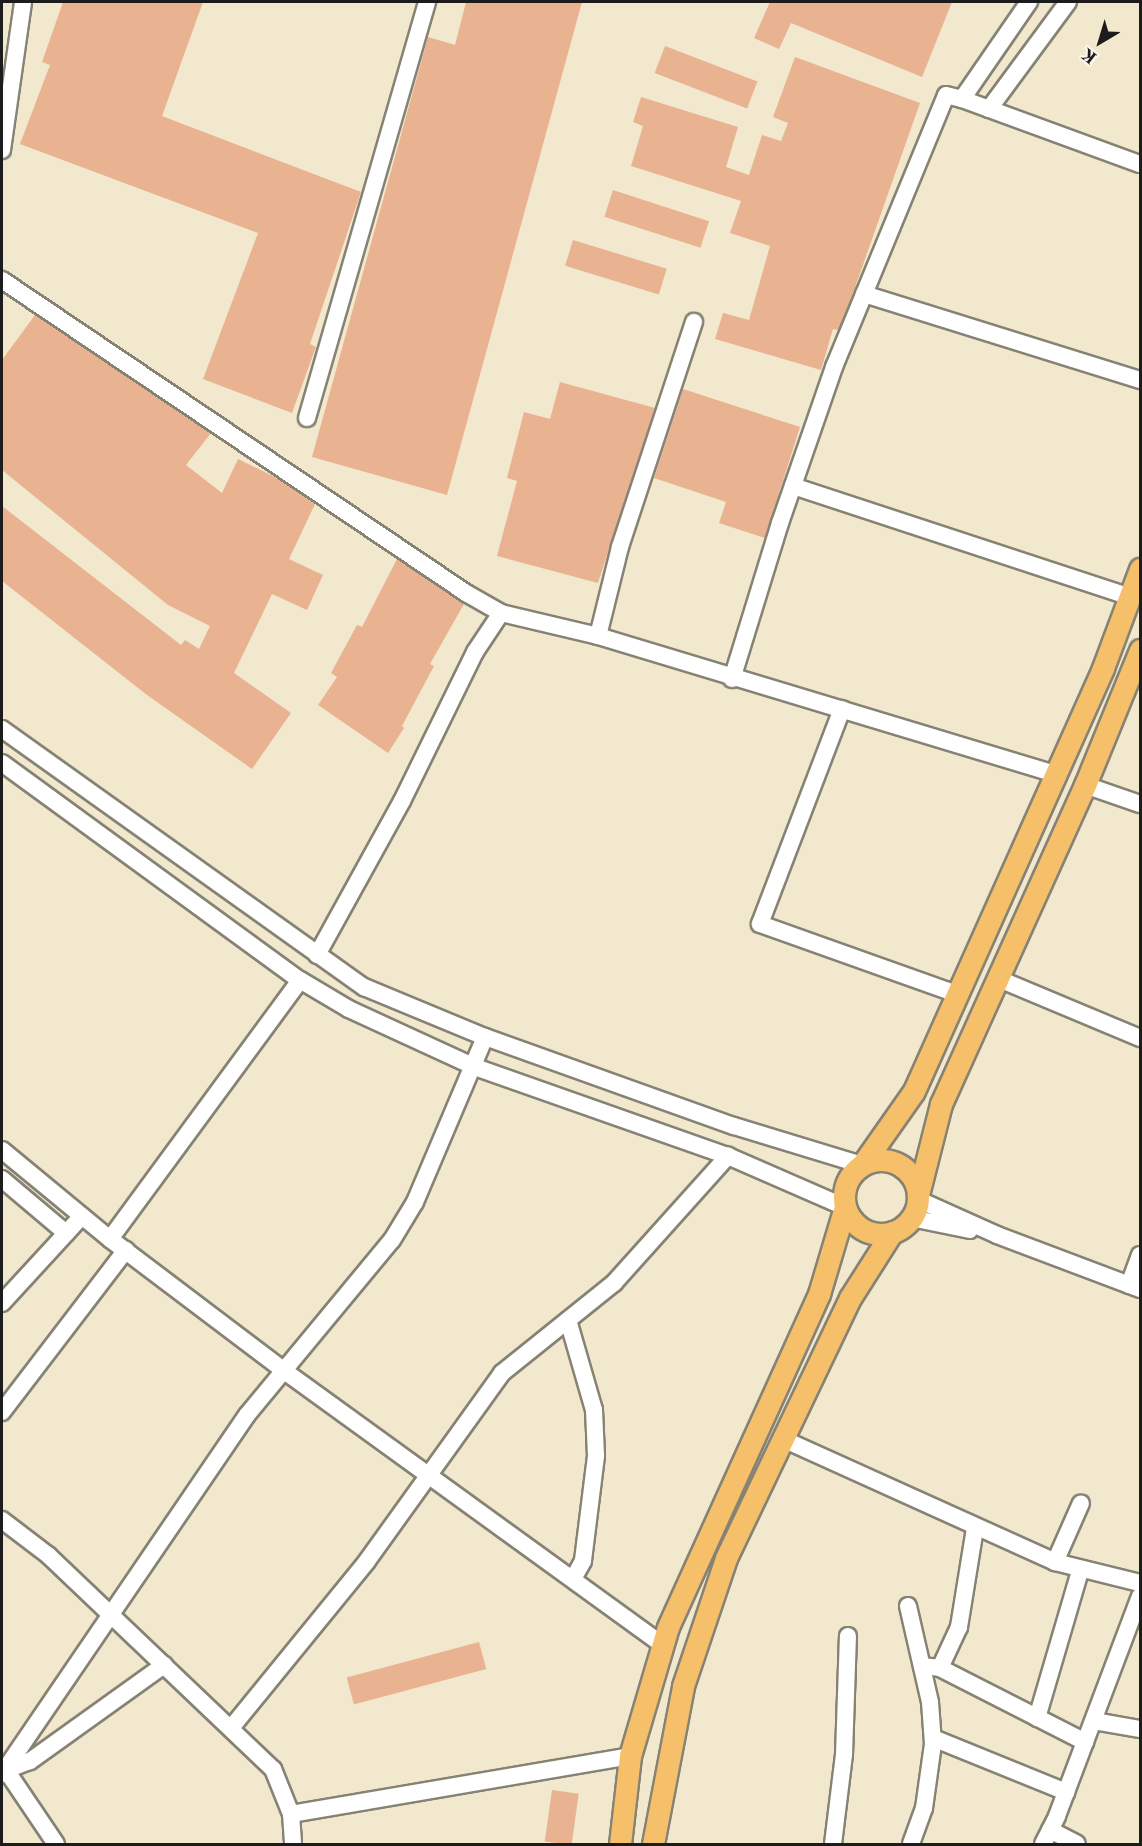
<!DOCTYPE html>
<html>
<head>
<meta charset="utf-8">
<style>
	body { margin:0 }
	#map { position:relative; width:1142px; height:1846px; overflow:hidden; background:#f1e8cd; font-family:"Libre Caslon Text",serif }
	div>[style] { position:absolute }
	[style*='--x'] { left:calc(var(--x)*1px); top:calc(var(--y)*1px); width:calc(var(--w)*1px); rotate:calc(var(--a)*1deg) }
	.building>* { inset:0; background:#e9b392; transform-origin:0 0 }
	.roads { filter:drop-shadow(2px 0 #868274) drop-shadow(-2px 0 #868274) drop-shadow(0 2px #868274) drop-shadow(0 -2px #868274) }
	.minor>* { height:16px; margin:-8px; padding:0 8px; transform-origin:8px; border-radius:8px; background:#fff }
	.major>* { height:21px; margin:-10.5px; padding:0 10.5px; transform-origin:10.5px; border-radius:10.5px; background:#f6c06b }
	.major>.ring { margin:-10.5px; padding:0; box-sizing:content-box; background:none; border:21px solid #f6c06b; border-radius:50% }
	span { translate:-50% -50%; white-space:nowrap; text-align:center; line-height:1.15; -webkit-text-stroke:5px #fbf7ec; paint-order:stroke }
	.frame { position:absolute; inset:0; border:3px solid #1c1c1c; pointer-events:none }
	.north { position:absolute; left:1070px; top:12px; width:60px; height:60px; -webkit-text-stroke:4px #fbf7ec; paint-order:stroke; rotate:218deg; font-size:16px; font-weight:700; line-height:24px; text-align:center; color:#1c1c1c }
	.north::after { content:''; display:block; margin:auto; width:21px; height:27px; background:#1c1c1c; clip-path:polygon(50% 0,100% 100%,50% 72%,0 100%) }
</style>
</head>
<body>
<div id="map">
	<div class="building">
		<i style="clip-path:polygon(63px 2px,203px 2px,162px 116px,361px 192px,310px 344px,316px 347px,292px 413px,203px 379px,258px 233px,20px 144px,50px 65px,42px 62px)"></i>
		<i style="clip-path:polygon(466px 2px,582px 2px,447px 495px,312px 457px,428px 37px,455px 45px)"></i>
		<i style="clip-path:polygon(770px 2px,952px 2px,922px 77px,791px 23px,779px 49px,754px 38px)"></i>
		<i style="left:665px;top:46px;width:99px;height:29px;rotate:21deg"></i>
		<i style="clip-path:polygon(795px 57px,920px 103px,852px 296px,838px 330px,833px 329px,821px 370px,715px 339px,723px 313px,749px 320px,770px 246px,730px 233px,741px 201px,631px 166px,643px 126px,633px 122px,641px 97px,738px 127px,726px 167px,749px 175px,762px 135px,781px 141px,788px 123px,773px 117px)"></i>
		<i style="left:613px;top:190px;width:101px;height:28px;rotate:18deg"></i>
		<i style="left:573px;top:240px;width:98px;height:27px;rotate:17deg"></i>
		<i style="clip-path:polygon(35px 315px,211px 433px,186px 465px,222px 493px,238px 459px,273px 476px,315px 504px,289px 559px,323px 575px,307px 610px,272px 594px,234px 673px,291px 713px,252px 769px,147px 695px,2px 581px,2px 506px,181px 645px,185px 640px,199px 649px,210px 626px,168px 605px,2px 470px,2px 360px)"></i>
		<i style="clip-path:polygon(560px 382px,655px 408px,598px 583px,497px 556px,517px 481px,507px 478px,524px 412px,550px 419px)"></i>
		<i style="clip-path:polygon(683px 389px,800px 427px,765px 538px,719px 523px,726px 502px,654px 478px)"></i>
		<i style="clip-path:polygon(397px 559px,464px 604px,430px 664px,434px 666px,402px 726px,404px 728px,388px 753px,318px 705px,337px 677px,331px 673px,357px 625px,362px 627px)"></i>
		<i style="left:479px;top:1642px;width:28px;height:137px;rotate:75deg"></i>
		<i style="left:552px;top:1790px;width:27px;height:52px;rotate:8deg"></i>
	</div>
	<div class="roads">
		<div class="minor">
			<i style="--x:962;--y:99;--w:189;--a:20.1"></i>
			<i style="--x:989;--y:109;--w:133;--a:-53.6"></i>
			<i style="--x:2;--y:150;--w:149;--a:-81.9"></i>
			<i style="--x:2;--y:280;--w:560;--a:34"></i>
			<i style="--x:466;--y:593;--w:40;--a:29.7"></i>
			<i style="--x:501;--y:613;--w:100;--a:13.3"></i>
			<i style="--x:598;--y:636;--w:477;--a:16.8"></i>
			<i style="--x:864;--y:294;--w:289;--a:17.3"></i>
			<i style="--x:307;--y:418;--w:433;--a:-73.9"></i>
			<i style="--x:793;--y:486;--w:355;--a:18.2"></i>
			<i style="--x:598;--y:636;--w:92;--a:-76.1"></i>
			<i style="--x:620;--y:547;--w:237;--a:-71.8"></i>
			<i style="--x:732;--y:679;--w:163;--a:-72.9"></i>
			<i style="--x:780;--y:523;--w:165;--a:-70.9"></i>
			<i style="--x:834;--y:367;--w:294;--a:-67.6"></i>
			<i style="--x:946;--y:95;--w:16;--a:14"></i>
			<i style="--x:962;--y:99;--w:118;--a:-55.4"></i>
			<i style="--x:842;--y:709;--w:230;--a:110.9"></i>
			<i style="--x:760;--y:924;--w:209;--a:19.6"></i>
			<i style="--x:2;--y:729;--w:445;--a:35.5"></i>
			<i style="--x:364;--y:987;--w:131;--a:22.5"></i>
			<i style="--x:485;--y:1037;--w:264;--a:19.7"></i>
			<i style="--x:734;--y:1126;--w:134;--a:16.9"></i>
			<i style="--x:2;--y:763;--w:369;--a:36.1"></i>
			<i style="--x:300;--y:980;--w:57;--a:30.6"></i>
			<i style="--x:349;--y:1009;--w:139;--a:24.7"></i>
			<i style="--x:475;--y:1067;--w:268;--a:19.4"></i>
			<i style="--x:728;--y:1156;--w:128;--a:23.6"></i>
			<i style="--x:1085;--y:785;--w:58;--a:19.1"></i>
			<i style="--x:317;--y:955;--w:176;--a:-61.1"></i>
			<i style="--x:402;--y:801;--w:166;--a:-63.9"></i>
			<i style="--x:475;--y:652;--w:47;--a:-56.3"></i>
			<i style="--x:999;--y:979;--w:153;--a:22.7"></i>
			<i style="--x:2;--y:1150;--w:140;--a:39.5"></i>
			<i style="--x:110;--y:1239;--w:217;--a:37.1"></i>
			<i style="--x:283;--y:1370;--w:469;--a:35.9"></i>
			<i style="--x:2;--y:1179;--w:84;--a:40.2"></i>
			<i style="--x:917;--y:1199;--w:88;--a:24.2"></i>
			<i style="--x:997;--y:1235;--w:153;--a:20.7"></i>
			<i style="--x:911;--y:1218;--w:60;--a:11.5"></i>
			<i style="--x:110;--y:1239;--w:321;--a:-53.7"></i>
			<i style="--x:1129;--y:1285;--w:32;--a:-70"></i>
			<i style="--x:2;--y:1303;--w:118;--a:-47.4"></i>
			<i style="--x:568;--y:1320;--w:94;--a:73.9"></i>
			<i style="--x:594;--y:1410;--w:46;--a:87.5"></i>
			<i style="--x:596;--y:1456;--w:106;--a:97.1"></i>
			<i style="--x:583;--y:1561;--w:21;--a:119"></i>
			<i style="--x:2;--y:1412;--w:204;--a:-52.6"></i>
			<i style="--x:783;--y:1439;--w:299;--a:24.3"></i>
			<i style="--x:1055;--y:1562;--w:88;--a:13.9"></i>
			<i style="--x:2;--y:1520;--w:58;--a:37.3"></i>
			<i style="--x:48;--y:1555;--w:311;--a:43.6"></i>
			<i style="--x:273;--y:1769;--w:48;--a:68.2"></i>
			<i style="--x:291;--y:1814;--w:30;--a:86"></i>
			<i style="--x:1055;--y:1562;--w:64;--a:-66.2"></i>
			<i style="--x:908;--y:1606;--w:98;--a:77.1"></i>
			<i style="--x:930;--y:1702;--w:42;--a:85.9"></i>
			<i style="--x:933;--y:1744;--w:65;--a:98"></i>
			<i style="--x:924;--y:1808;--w:38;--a:110"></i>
			<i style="--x:922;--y:1666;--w:18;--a:6"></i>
			<i style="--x:940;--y:1668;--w:163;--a:27"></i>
			<i style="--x:940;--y:1668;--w:45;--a:-65.1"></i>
			<i style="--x:959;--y:1627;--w:100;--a:-80.8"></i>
			<i style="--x:1037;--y:1718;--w:153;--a:-73.7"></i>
			<i style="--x:1094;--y:1721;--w:47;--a:9.9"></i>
			<i style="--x:231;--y:1728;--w:215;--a:-50.8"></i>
			<i style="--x:367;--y:1561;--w:231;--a:-54.3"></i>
			<i style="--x:502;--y:1373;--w:144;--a:-38.8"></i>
			<i style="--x:614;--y:1283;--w:171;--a:-48.1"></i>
			<i style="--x:933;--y:1738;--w:144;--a:22.1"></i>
			<i style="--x:2;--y:1774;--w:435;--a:-55.7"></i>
			<i style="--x:247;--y:1415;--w:227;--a:-50.4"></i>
			<i style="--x:392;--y:1240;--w:44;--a:-58.8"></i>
			<i style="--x:415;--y:1202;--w:179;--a:-67"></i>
			<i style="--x:291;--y:1814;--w:344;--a:-9.7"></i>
			<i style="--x:1050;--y:1830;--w:30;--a:27"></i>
			<i style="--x:56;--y:1844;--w:89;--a:-124"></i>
			<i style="--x:6;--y:1770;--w:26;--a:-21"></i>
			<i style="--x:30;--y:1761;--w:165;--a:-35.6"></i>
			<i style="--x:833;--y:1844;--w:90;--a:-83"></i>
			<i style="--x:844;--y:1755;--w:119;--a:-88.1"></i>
			<i style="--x:1043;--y:1844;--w:31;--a:-63"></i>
			<i style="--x:1057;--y:1816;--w:235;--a:-69.3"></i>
		</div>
		<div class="major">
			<i class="ring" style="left:844px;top:1160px;width:53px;height:53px"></i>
			<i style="--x:862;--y:1165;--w:90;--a:-54.9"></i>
			<i style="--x:914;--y:1091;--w:463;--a:-65.9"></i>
			<i style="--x:1103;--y:668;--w:106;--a:-69.5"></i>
			<i style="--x:918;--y:1195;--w:94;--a:-75.8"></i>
			<i style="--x:941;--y:1104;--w:350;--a:-65.7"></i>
			<i style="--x:1085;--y:785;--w:146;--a:-67.8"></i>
			<i style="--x:620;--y:1844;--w:89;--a:-83.5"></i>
			<i style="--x:630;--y:1756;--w:134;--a:-73.6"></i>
			<i style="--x:668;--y:1627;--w:366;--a:-65.6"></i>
			<i style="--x:819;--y:1294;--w:91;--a:-73.4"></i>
			<i style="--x:653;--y:1844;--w:161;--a:-79.2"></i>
			<i style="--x:683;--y:1686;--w:135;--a:-71.4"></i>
			<i style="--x:726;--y:1558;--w:288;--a:-64.5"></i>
			<i style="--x:850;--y:1298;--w:78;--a:-57.5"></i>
		</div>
	</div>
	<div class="frame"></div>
	<div class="north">K</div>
</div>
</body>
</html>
